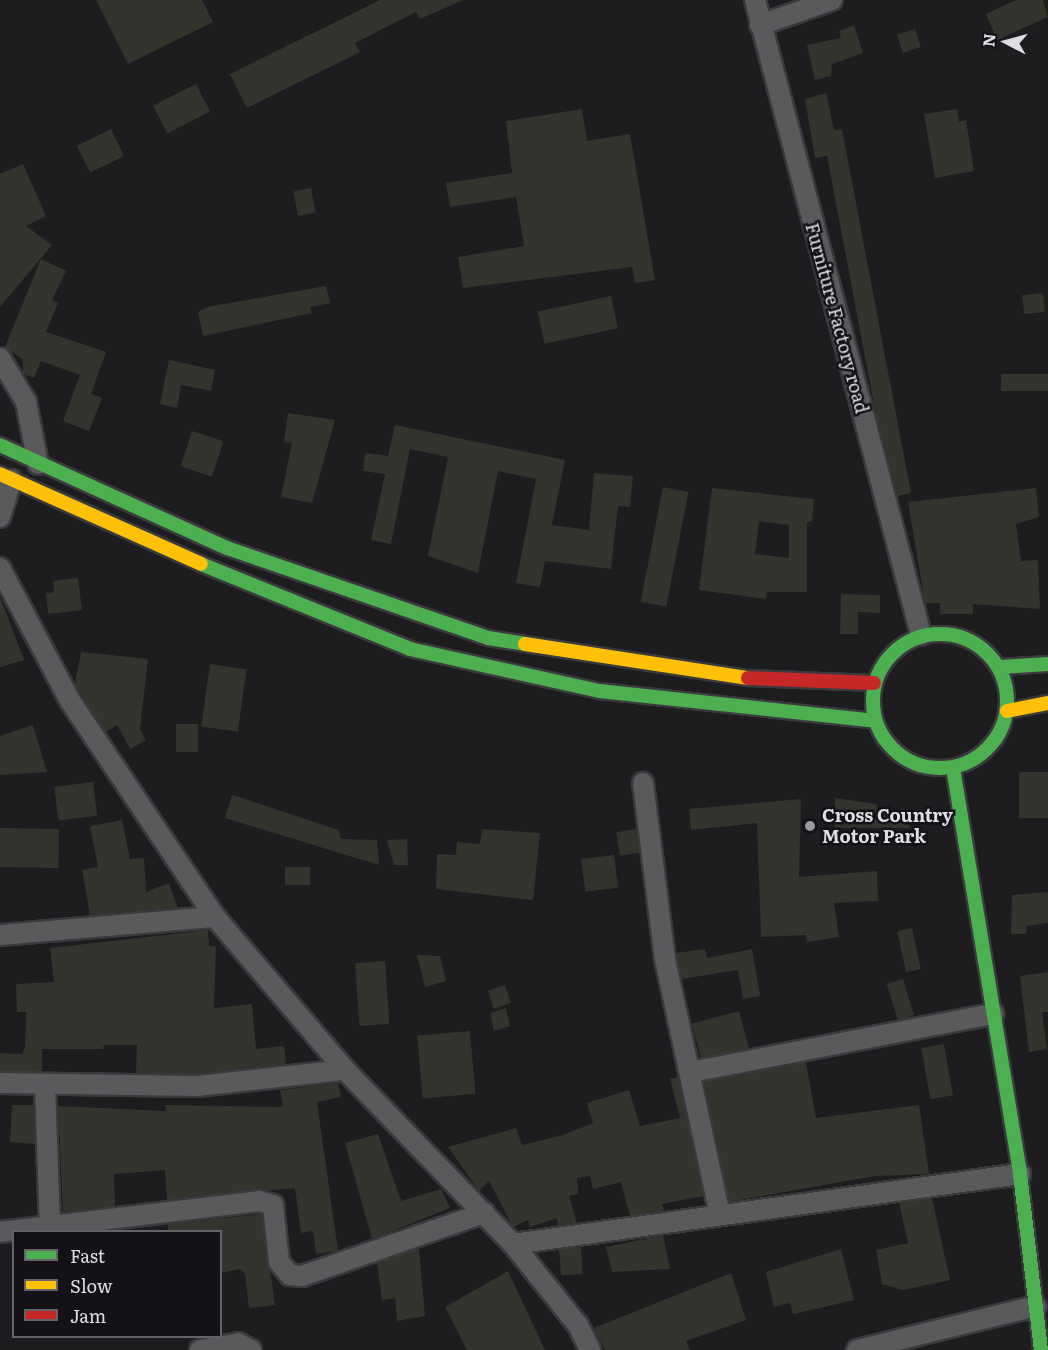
<!DOCTYPE html>
<html>
<head>
<meta charset="utf-8">
<style>
	body { margin:0 }
	#map { position:relative; width:1048px; height:1350px; overflow:hidden; background:#1d1c1f; font-family:Literata,serif }
	div>[style] { position:absolute }
	[style*='--x'] { left:calc(var(--x)*1px); top:calc(var(--y)*1px); width:calc(var(--w)*1px); rotate:calc(var(--a)*1deg) }
	.building>* { inset:0; background:#31352d; transform-origin:0 0 }
	.roads { filter:drop-shadow(2px 0 #3a393c) drop-shadow(-2px 0 #3a393c) drop-shadow(0 2px #3a393c) drop-shadow(0 -2px #3a393c) }
	.street>* { height:20px; margin:-10px; padding:0 10px; transform-origin:10px; border-radius:10px; background:#5a595c }
	.fast>* { height:14px; margin:-7px; padding:0 7px; transform-origin:7px; border-radius:7px; background:#4caf50 }
	.fast>.ring { margin:-7px; padding:0; box-sizing:content-box; background:none; border:14px solid #4caf50; border-radius:50% }
	.slow>* { height:14px; margin:-7px; padding:0 7px; transform-origin:7px; border-radius:7px; background:#ffc107 }
	.jam>* { height:14px; margin:-7px; padding:0 7px; transform-origin:7px; border-radius:7px; background:#c62828 }
	.dots>* { width:16px; height:16px; translate:-50% -50%; box-sizing:border-box; border:3px solid #141217; border-radius:50% }
	span { translate:-50% -50%; white-space:nowrap; text-align:center; line-height:1.15; -webkit-text-stroke:5px #141217; paint-order:stroke }
	.street-label { font-size:18px; color:#dfdde1 }
	.poi-label { font-size:18px; color:#dfdde1; font-weight:700 }
	.left { translate:0 -50%; text-align:left }
	.legend { position:absolute; left:12px; top:1230px; width:210px; height:108px; box-sizing:border-box; background:#141217; border:2px solid #656368; margin:0; padding:8px 10px; list-style:none; font-size:18px; color:#dfdde1 }
	.legend li { display:flex; align-items:center; gap:12px; height:30px }
	.legend b { width:30px; border:2px solid #656368 }
	.north { position:absolute; left:976px; top:12px; width:60px; height:60px; -webkit-text-stroke:4px #141217; paint-order:stroke; rotate:276deg; font-size:16px; font-weight:700; line-height:24px; text-align:center; color:#dfdde1 }
	.north::after { content:''; display:block; margin:auto; width:21px; height:27px; background:#dfdde1; clip-path:polygon(50% 0,100% 100%,50% 72%,0 100%) }
</style>
</head>
<body>
<div id="map">
	<div class="building">
		<i style="clip-path:polygon(96px 0,202px 0,213px 22px,128px 64px)"></i>
		<i style="clip-path:polygon(380px 0,463px 0,420px 19px,416px 12px,355px 43px,360px 52px,247px 108px,230px 74px)"></i>
		<i style="clip-path:polygon(1016px 0,1043px 0,1048px 17px,997px 40px,986px 14px)"></i>
		<i style="clip-path:polygon(854px 25px,863px 53px,832px 64px,831px 76px,815px 80px,807px 45px,841px 38px,839px 31px)"></i>
		<i style="left:915px;top:29px;width:19px;height:19px;rotate:72deg"></i>
		<i style="left:196px;top:84px;width:31px;height:48px;rotate:63deg"></i>
		<i style="clip-path:polygon(826px 93px,834px 130px,842px 129px,911px 493px,897px 496px,876px 415px,827px 156px,815px 158px,805px 99px)"></i>
		<i style="clip-path:polygon(582px 109px,587px 141px,630px 134px,655px 280px,635px 283px,632px 267px,463px 288px,458px 257px,524px 246px,516px 197px,450px 207px,446px 183px,512px 173px,506px 121px)"></i>
		<i style="clip-path:polygon(957px 109px,959px 122px,966px 120px,974px 171px,935px 178px,924px 114px)"></i>
		<i style="left:111px;top:129px;width:30px;height:38px;rotate:64deg"></i>
		<i style="clip-path:polygon(23px 164px,46px 216px,26px 226px,52px 245px,0 307px,0 174px)"></i>
		<i style="left:311px;top:188px;width:25px;height:18px;rotate:79deg"></i>
		<i style="clip-path:polygon(41px 259px,66px 271px,52px 300px,58px 303px,46px 332px,106px 352px,91px 394px,102px 398px,89px 431px,63px 421px,80px 375px,41px 361px,34px 378px,23px 374px,23px 360px,5px 347px)"></i>
		<i style="clip-path:polygon(326px 286px,330px 303px,310px 307px,312px 313px,203px 336px,198px 312px,207px 307px)"></i>
		<i style="left:1043px;top:293px;width:19px;height:21px;rotate:84deg"></i>
		<i style="left:611px;top:296px;width:33px;height:75px;rotate:78deg"></i>
		<i style="clip-path:polygon(169px 360px,215px 370px,211px 391px,181px 385px,177px 408px,160px 404px)"></i>
		<i style="left:1048px;top:374px;width:17px;height:47px;rotate:90deg"></i>
		<i style="clip-path:polygon(288px 413px,335px 420px,312px 503px,281px 497px,292px 443px,284px 442px)"></i>
		<i style="clip-path:polygon(395px 425px,565px 460px,552px 525px,589px 530px,594px 473px,633px 476px,630px 507px,618px 506px,611px 569px,545px 561px,540px 587px,516px 583px,536px 479px,498px 471px,478px 573px,428px 556px,448px 457px,410px 449px,391px 544px,371px 540px,385px 474px,363px 471px,365px 453px,388px 456px)"></i>
		<i style="left:192px;top:431px;width:33px;height:37px;rotate:18deg"></i>
		<i style="left:663px;top:487px;width:26px;height:117px;rotate:11deg"></i>
		<i style="clip-path:polygon(evenodd,712px 488px,814px 499px,812px 522px,807px 522px,807px 592px,767px 592px,766px 599px,699px 590px,712px 488px,759px 521px,789px 525px,789px 558px,755px 554px,759px 521px)"></i>
		<i style="clip-path:polygon(1036px 488px,1039px 517px,1016px 524px,1021px 561px,1038px 560px,1040px 609px,973px 604px,973px 614px,940px 614px,940px 603px,925px 603px,908px 502px)"></i>
		<i style="clip-path:polygon(78px 578px,82px 610px,48px 614px,46px 593px,54px 592px,53px 581px)"></i>
		<i style="clip-path:polygon(841px 594px,880px 595px,880px 613px,858px 612px,858px 634px,840px 634px)"></i>
		<i style="clip-path:polygon(0 597px,24px 660px,0 667px)"></i>
		<i style="clip-path:polygon(81px 652px,148px 659px,140px 729px,146px 740px,130px 749px,117px 725px,105px 732px,75px 684px)"></i>
		<i style="left:210px;top:664px;width:37px;height:63px;rotate:8deg"></i>
		<i style="left:176px;top:724px;width:22px;height:28px"></i>
		<i style="clip-path:polygon(33px 725px,47px 772px,0 775px,0 736px)"></i>
		<i style="left:1048px;top:772px;width:46px;height:29px;rotate:90deg"></i>
		<i style="left:93px;top:782px;width:34px;height:39px;rotate:83deg"></i>
		<i style="clip-path:polygon(232px 795px,339px 830px,341px 839px,377px 840px,379px 865px,225px 818px)"></i>
		<i style="clip-path:polygon(835px 798px,877px 804px,877px 815px,904px 808px,910px 828px,835px 828px)"></i>
		<i style="clip-path:polygon(801px 799px,799px 877px,877px 871px,878px 901px,834px 903px,839px 937px,807px 942px,806px 935px,761px 937px,757px 823px,691px 830px,689px 809px)"></i>
		<i style="clip-path:polygon(122px 820px,130px 859px,144px 858px,146px 892px,169px 883px,178px 908px,90px 915px,82px 870px,98px 867px,90px 826px)"></i>
		<i style="left:0;top:828px;width:59px;height:39px;rotate:1deg"></i>
		<i style="clip-path:polygon(482px 829px,540px 833px,533px 900px,436px 889px,437px 854px,456px 855px,457px 842px,480px 844px)"></i>
		<i style="left:636px;top:829px;width:24px;height:20px;rotate:81deg"></i>
		<i style="clip-path:polygon(407px 839px,408px 865px,394px 865px,387px 840px)"></i>
		<i style="left:614px;top:855px;width:33px;height:33px;rotate:83deg"></i>
		<i style="left:285px;top:867px;width:25px;height:18px"></i>
		<i style="clip-path:polygon(1048px 892px,1048px 923px,1027px 926px,1026px 934px,1011px 934px,1012px 895px)"></i>
		<i style="left:912px;top:928px;width:42px;height:15px;rotate:78deg"></i>
		<i style="clip-path:polygon(208px 930px,209px 946px,216px 946px,214px 1008px,252px 1004px,256px 1049px,284px 1046px,286px 1064px,194px 1074px,136px 1073px,137px 1045px,104px 1045px,103px 1049px,42px 1049px,42px 1072px,0 1071px,0 1053px,22px 1054px,25px 1047px,26px 1012px,17px 1012px,16px 984px,54px 982px,50px 948px)"></i>
		<i style="clip-path:polygon(705px 949px,707px 958px,752px 949px,760px 996px,743px 999px,738px 970px,682px 979px,676px 953px)"></i>
		<i style="clip-path:polygon(417px 955px,440px 956px,446px 981px,425px 987px)"></i>
		<i style="left:385px;top:961px;width:63px;height:30px;rotate:86deg"></i>
		<i style="clip-path:polygon(1048px 972px,1048px 1012px,1042px 1012px,1047px 1049px,1029px 1052px,1020px 976px)"></i>
		<i style="left:903px;top:979px;width:38px;height:17px;rotate:73deg"></i>
		<i style="left:505px;top:985px;width:19px;height:18px;rotate:72deg"></i>
		<i style="clip-path:polygon(506px 1008px,510px 1026px,494px 1031px,490px 1013px)"></i>
		<i style="left:739px;top:1011px;width:39px;height:49px;rotate:75deg"></i>
		<i style="left:470px;top:1031px;width:63px;height:53px;rotate:85deg"></i>
		<i style="left:944px;top:1044px;width:52px;height:23px;rotate:80deg"></i>
		<i style="clip-path:polygon(806px 1062px,816px 1118px,919px 1105px,929px 1174px,875px 1176px,729px 1202px,704px 1082px)"></i>
		<i style="clip-path:polygon(678px 1077px,704px 1196px,662px 1204px,664px 1211px,630px 1216px,621px 1182px,593px 1189px,590px 1176px,577px 1178px,578px 1194px,569px 1196px,577px 1223px,558px 1226px,557px 1218px,530px 1227px,528px 1220px,513px 1227px,489px 1181px,479px 1191px,448px 1147px,516px 1128px,522px 1145px,563px 1135px,593px 1123px,587px 1103px,629px 1090px,640px 1126px,680px 1118px,670px 1079px)"></i>
		<i style="clip-path:polygon(338px 1083px,341px 1097px,317px 1102px,338px 1251px,316px 1254px,313px 1231px,301px 1233px,295px 1188px,167px 1200px,165px 1170px,114px 1174px,115px 1206px,63px 1212px,58px 1106px,166px 1111px,165px 1105px,283px 1107px,280px 1090px)"></i>
		<i style="clip-path:polygon(12px 1105px,34px 1105px,35px 1144px,10px 1142px)"></i>
		<i style="clip-path:polygon(378px 1134px,401px 1201px,441px 1189px,450px 1208px,372px 1239px,345px 1143px)"></i>
		<i style="clip-path:polygon(932px 1198px,950px 1280px,903px 1290px,882px 1284px,876px 1250px,908px 1243px,899px 1203px)"></i>
		<i style="clip-path:polygon(262px 1214px,275px 1305px,249px 1308px,245px 1274px,240px 1269px,220px 1273px,220px 1232px,168px 1232px,168px 1224px)"></i>
		<i style="clip-path:polygon(663px 1235px,670px 1269px,612px 1272px,606px 1247px)"></i>
		<i style="left:581px;top:1247px;width:27px;height:22px;rotate:86deg"></i>
		<i style="clip-path:polygon(419px 1248px,425px 1316px,397px 1321px,395px 1298px,382px 1300px,377px 1263px)"></i>
		<i style="clip-path:polygon(841px 1249px,854px 1300px,793px 1314px,790px 1303px,774px 1307px,766px 1272px)"></i>
		<i style="clip-path:polygon(508px 1271px,545px 1350px,467px 1350px,445px 1307px)"></i>
		<i style="clip-path:polygon(731px 1273px,746px 1320px,686px 1341px,690px 1350px,605px 1350px,594px 1328px)"></i>
	</div>
	<div class="roads">
		<div class="street">
			<i style="--x:755;--y:0;--w:656;--a:75.35"></i>
			<i style="--x:760;--y:25;--w:76;--a:-19.1"></i>
			<i style="--x:0;--y:358;--w:51;--a:59.4"></i>
			<i style="--x:26;--y:402;--w:63;--a:79"></i>
			<i style="--x:0;--y:517;--w:39;--a:-73"></i>
			<i style="--x:0;--y:568;--w:148;--a:62.2"></i>
			<i style="--x:69;--y:699;--w:262;--a:56.2"></i>
			<i style="--x:215;--y:917;--w:201;--a:49.6"></i>
			<i style="--x:345;--y:1070;--w:242;--a:46"></i>
			<i style="--x:513;--y:1244;--w:104;--a:51.3"></i>
			<i style="--x:578;--y:1325;--w:28;--a:64"></i>
			<i style="--x:643;--y:783;--w:177;--a:82.9"></i>
			<i style="--x:665;--y:959;--w:262;--a:77.9"></i>
			<i style="--x:0;--y:935;--w:216;--a:-4.8"></i>
			<i style="--x:691;--y:1072;--w:308;--a:-10.9"></i>
			<i style="--x:0;--y:1083;--w:197;--a:0.9"></i>
			<i style="--x:197;--y:1086;--w:149;--a:-6.2"></i>
			<i style="--x:45;--y:1085;--w:143;--a:88"></i>
			<i style="--x:0;--y:1232;--w:261;--a:-6.8"></i>
			<i style="--x:259;--y:1201;--w:15;--a:16"></i>
			<i style="--x:273;--y:1205;--w:57;--a:84"></i>
			<i style="--x:279;--y:1262;--w:17;--a:50"></i>
			<i style="--x:290;--y:1275;--w:12;--a:5"></i>
			<i style="--x:302;--y:1276;--w:193;--a:-19.1"></i>
			<i style="--x:513;--y:1244;--w:512;--a:-7.86"></i>
			<i style="--x:200;--y:1350;--w:39;--a:-10"></i>
			<i style="--x:238;--y:1343;--w:15;--a:28"></i>
			<i style="--x:857;--y:1350;--w:184;--a:-13.8"></i>
		</div>
		<div class="fast">
			<i style="--x:0;--y:445;--w:249;--a:24.4"></i>
			<i style="--x:227;--y:548;--w:276;--a:19"></i>
			<i style="--x:488;--y:638;--w:37;--a:9"></i>
			<i style="--x:201;--y:564;--w:226;--a:22.1"></i>
			<i style="--x:410;--y:649;--w:195;--a:12.5"></i>
			<i style="--x:600;--y:691;--w:277;--a:6.2"></i>
			<i class="ring" style="left:873px;top:634px;width:120px;height:120px"></i>
			<i style="--x:1000;--y:667;--w:48;--a:-3.6"></i>
			<i style="--x:953;--y:768;--w:411;--a:80.6"></i>
			<i style="--x:1020;--y:1174;--w:177;--a:83.2"></i>
		</div>
		<div class="slow">
			<i style="--x:0;--y:474;--w:220;--a:24.1"></i>
			<i style="--x:525;--y:644;--w:226;--a:8.7"></i>
			<i style="--x:1007;--y:711;--w:42;--a:-11"></i>
		</div>
		<div class="jam">
			<i style="--x:748;--y:678;--w:126;--a:2.3"></i>
		</div>
	</div>
	<div class="dots">
		<i style="left:810px;top:826px;background:#9b999d"></i>
	</div>
	<div class="street-label">
		<span style="left:837px;top:318px;rotate:75deg">Furniture Factory road</span>
	</div>
	<div class="poi-label">
		<span class="left" style="left:822px;top:826px">Cross Country<br>Motor Park</span>
	</div>
	<ul class="legend">
	<li><b style="height:8px;background:#4caf50"></b>Fast</li>
	<li><b style="height:8px;background:#ffc107"></b>Slow</li>
	<li><b style="height:8px;background:#c62828"></b>Jam</li>
	</ul>
	<div class="north">N</div>
</div>
</body>
</html>
